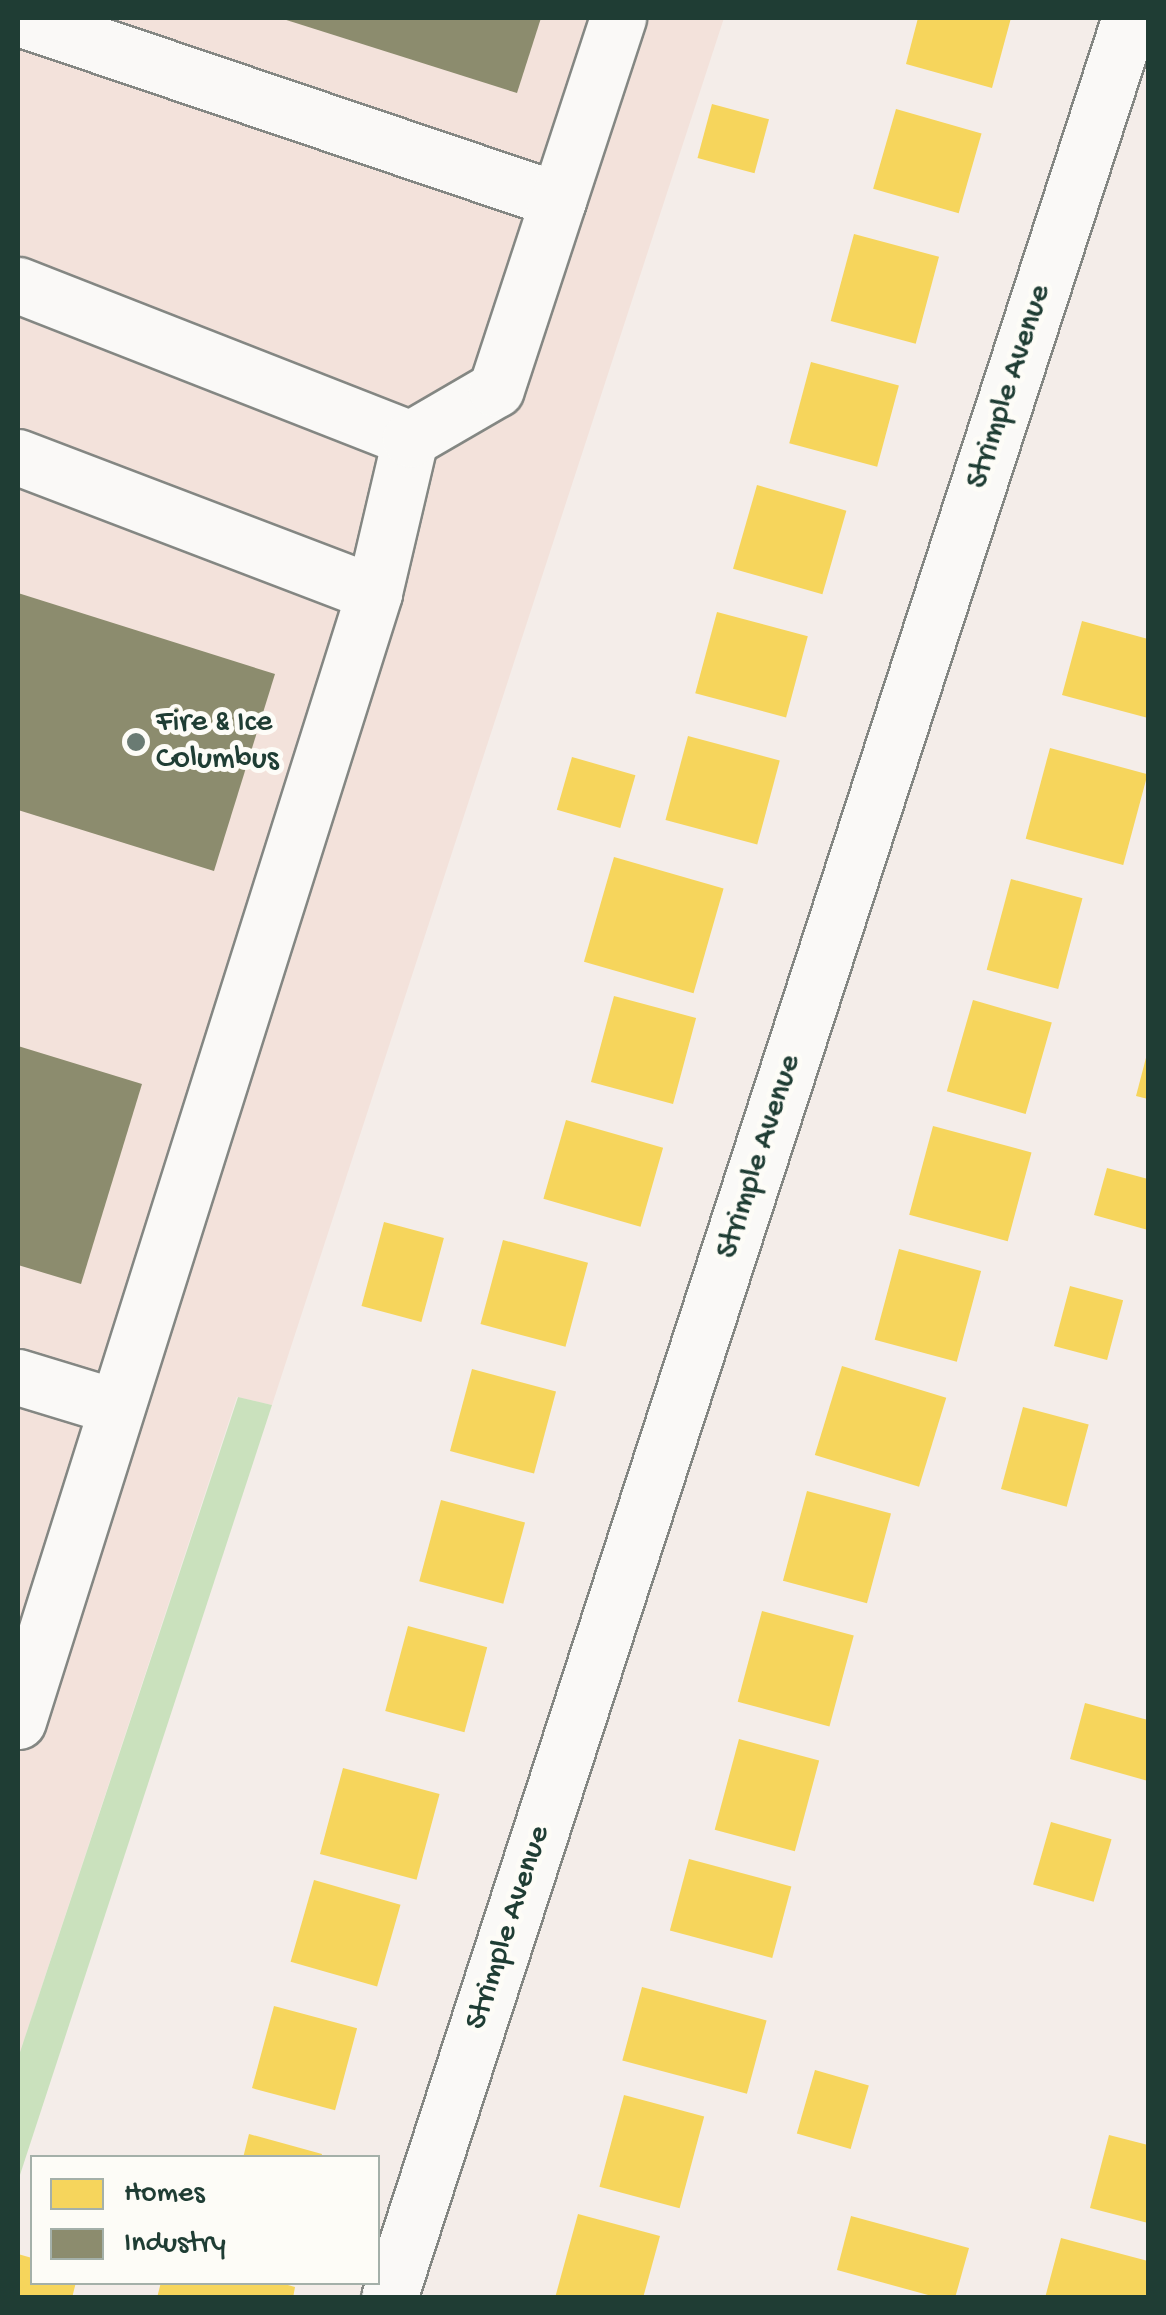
<!DOCTYPE html>
<html>
<head>
<meta charset="utf-8">
<style>
	body { margin:0 }
	#map { position:relative; width:1166px; height:2315px; overflow:hidden; background:#f4ede9; font-family:"Gochi Hand",sans-serif }
	div>[style] { position:absolute }
	[style*='--x'] { left:calc(var(--x)*1px); top:calc(var(--y)*1px); width:calc(var(--w)*1px); rotate:calc(var(--a)*1deg) }
	.built>* { inset:0; background:#f3e2db }
	.green>* { inset:0; background:#cae1bd }
	.homes>* { inset:0; background:#f6d55c; transform-origin:0 0 }
	.industry>* { inset:0; background:#8c8c6e }
	.roads { filter:drop-shadow(2px 0 #848783) drop-shadow(-2px 0 #848783) drop-shadow(0 2px #848783) drop-shadow(0 -2px #848783) }
	.minor>* { height:55px; margin:-27.5px; padding:0 27.5px; transform-origin:27.5px; border-radius:27.5px; background:#faf9f7 }
	.dots>* { width:28px; height:28px; translate:-50% -50%; box-sizing:border-box; border:5px solid #fdfcf7; border-radius:50% }
	span { translate:-50% -50%; white-space:nowrap; text-align:center; line-height:1.15; -webkit-text-stroke:10px #fdfcf7; paint-order:stroke }
	.street-label { font-size:32px; color:#1f3d34 }
	.poi-label { font-size:32px; color:#1f3d34 }
	.left { translate:0 -50%; text-align:left }
	.frame { position:absolute; inset:0; border:20px solid #1f3d34; pointer-events:none }
	.legend { position:absolute; left:30px; top:2155px; width:350px; height:130px; box-sizing:border-box; background:#fdfcf7; border:2px solid #a4b0a9; margin:0; padding:12px 18px; list-style:none; font-size:30px; color:#1f3d34 }
	.legend li { display:flex; align-items:center; gap:20px; height:50px }
	.legend b { width:50px; border:2px solid #a4b0a9 }
</style>
</head>
<body>
<div id="map">
	<div class="built">
		<i style="clip-path:polygon(18px 18px,724px 18px,272px 1405px,237px 1397px,18px 2058px)"></i>
	</div>
	<div class="green">
		<i style="clip-path:polygon(238px 1397px,272px 1405px,18px 2181px,18px 2058px)"></i>
	</div>
	<div class="homes">
		<i style="clip-path:polygon(918px 18px,1011px 18px,992px 88px,906px 64px)"></i>
		<i style="left:712px;top:104px;width:59px;height:56px;rotate:15deg"></i>
		<i style="left:896px;top:109px;width:89px;height:83px;rotate:16deg"></i>
		<i style="left:854px;top:234px;width:88px;height:90px;rotate:15deg"></i>
		<i style="left:811px;top:362px;width:91px;height:84px;rotate:15deg"></i>
		<i style="left:757px;top:485px;width:93px;height:87px;rotate:16deg"></i>
		<i style="left:717px;top:612px;width:94px;height:84px;rotate:15deg"></i>
		<i style="clip-path:polygon(1082px 621px,1148px 639px,1148px 718px,1062px 695px)"></i>
		<i style="left:688px;top:736px;width:95px;height:87px;rotate:15deg"></i>
		<i style="left:1050px;top:748px;width:101px;height:94px;rotate:15deg"></i>
		<i style="left:572px;top:757px;width:66px;height:55px;rotate:16deg"></i>
		<i style="left:614px;top:857px;width:114px;height:109px;rotate:16deg"></i>
		<i style="left:1011px;top:879px;width:74px;height:94px;rotate:15deg"></i>
		<i style="left:614px;top:996px;width:85px;height:89px;rotate:15deg"></i>
		<i style="left:973px;top:1000px;width:82px;height:95px;rotate:16deg"></i>
		<i style="clip-path:polygon(1147px 1054px,1148px 1054px,1148px 1099px,1136px 1096px)"></i>
		<i style="left:566px;top:1120px;width:101px;height:82px;rotate:16deg"></i>
		<i style="left:933px;top:1126px;width:102px;height:92px;rotate:15deg"></i>
		<i style="clip-path:polygon(1107px 1168px,1148px 1179px,1148px 1230px,1094px 1215px)"></i>
		<i style="left:384px;top:1222px;width:62px;height:87px;rotate:15deg"></i>
		<i style="left:503px;top:1240px;width:88px;height:87px;rotate:15deg"></i>
		<i style="left:899px;top:1249px;width:85px;height:94px;rotate:15deg"></i>
		<i style="left:1070px;top:1286px;width:55px;height:62px;rotate:15deg"></i>
		<i style="left:842px;top:1366px;width:109px;height:93px;rotate:17deg"></i>
		<i style="left:472px;top:1369px;width:87px;height:85px;rotate:15deg"></i>
		<i style="left:1023px;top:1407px;width:68px;height:85px;rotate:15deg"></i>
		<i style="left:807px;top:1491px;width:87px;height:93px;rotate:15deg"></i>
		<i style="left:441px;top:1500px;width:87px;height:84px;rotate:15deg"></i>
		<i style="left:762px;top:1611px;width:95px;height:94px;rotate:15deg"></i>
		<i style="left:408px;top:1626px;width:82px;height:88px;rotate:15deg"></i>
		<i style="clip-path:polygon(1085px 1703px,1148px 1720px,1148px 1781px,1070px 1759px)"></i>
		<i style="left:739px;top:1739px;width:83px;height:94px;rotate:15deg"></i>
		<i style="left:343px;top:1768px;width:100px;height:89px;rotate:15deg"></i>
		<i style="left:1051px;top:1822px;width:63px;height:65px;rotate:16deg"></i>
		<i style="left:689px;top:1859px;width:106px;height:74px;rotate:15deg"></i>
		<i style="left:314px;top:1880px;width:90px;height:85px;rotate:16deg"></i>
		<i style="left:642px;top:1987px;width:129px;height:76px;rotate:15deg"></i>
		<i style="left:274px;top:2006px;width:86px;height:85px;rotate:15deg"></i>
		<i style="left:815px;top:2070px;width:56px;height:66px;rotate:16deg"></i>
		<i style="left:624px;top:2095px;width:83px;height:95px;rotate:15deg"></i>
		<i style="clip-path:polygon(249px 2134px,322px 2154px,321px 2158px,243px 2158px)"></i>
		<i style="clip-path:polygon(1109px 2135px,1148px 2145px,1148px 2223px,1090px 2208px)"></i>
		<i style="clip-path:polygon(578px 2214px,660px 2236px,643px 2298px,555px 2298px)"></i>
		<i style="clip-path:polygon(851px 2216px,969px 2248px,955px 2298px,939px 2298px,837px 2270px)"></i>
		<i style="clip-path:polygon(1061px 2238px,1148px 2261px,1148px 2298px,1045px 2298px)"></i>
		<i style="clip-path:polygon(18px 2254px,32px 2258px,32px 2282px,76px 2282px,72px 2298px,18px 2298px)"></i>
		<i style="clip-path:polygon(161px 2282px,277px 2282px,295px 2287px,293px 2298px,157px 2298px)"></i>
	</div>
	<div class="industry">
		<i style="clip-path:polygon(280px 18px,541px 18px,517px 93px)"></i>
		<i style="clip-path:polygon(18px 593px,275px 674px,214px 871px,18px 810px)"></i>
		<i style="clip-path:polygon(18px 1046px,142px 1084px,81px 1284px,18px 1265px)"></i>
	</div>
	<div class="roads">
		<div class="minor">
			<i style="--x:19;--y:18;--w:569;--a:18.66"></i>
			<i style="--x:18;--y:285;--w:421;--a:21.4"></i>
			<i style="--x:410;--y:439;--w:158;--a:103.2"></i>
			<i style="--x:374;--y:593;--w:381;--a:-159.1"></i>
			<i style="--x:410;--y:439;--w:99;--a:-30.2"></i>
			<i style="--x:496;--y:389;--w:391;--a:-71.8"></i>
			<i style="--x:18;--y:1377;--w:103;--a:16.9"></i>
			<i style="--x:18;--y:1721;--w:1183;--a:-72.48"></i>
			<i style="--x:389;--y:2298;--w:2397;--a:-72"></i>
		</div>
	</div>
	<div class="dots">
		<i style="left:136px;top:742px;background:#6a7b73"></i>
	</div>
	<div class="street-label">
		<span style="left:1010px;top:387px;rotate:-72deg">Strimple Avenue</span>
		<span style="left:760px;top:1157px;rotate:-72deg">Strimple Avenue</span>
		<span style="left:509px;top:1928px;rotate:-72deg">Strimple Avenue</span>
	</div>
	<div class="poi-label">
		<span class="left" style="left:156px;top:742px">Fire &amp; Ice<br>Columbus</span>
	</div>
	<div class="frame"></div>
	<ul class="legend">
	<li><b style="height:28px;background:#f6d55c"></b>Homes</li>
	<li><b style="height:28px;background:#8c8c6e"></b>Industry</li>
	</ul>
</div>
</body>
</html>
